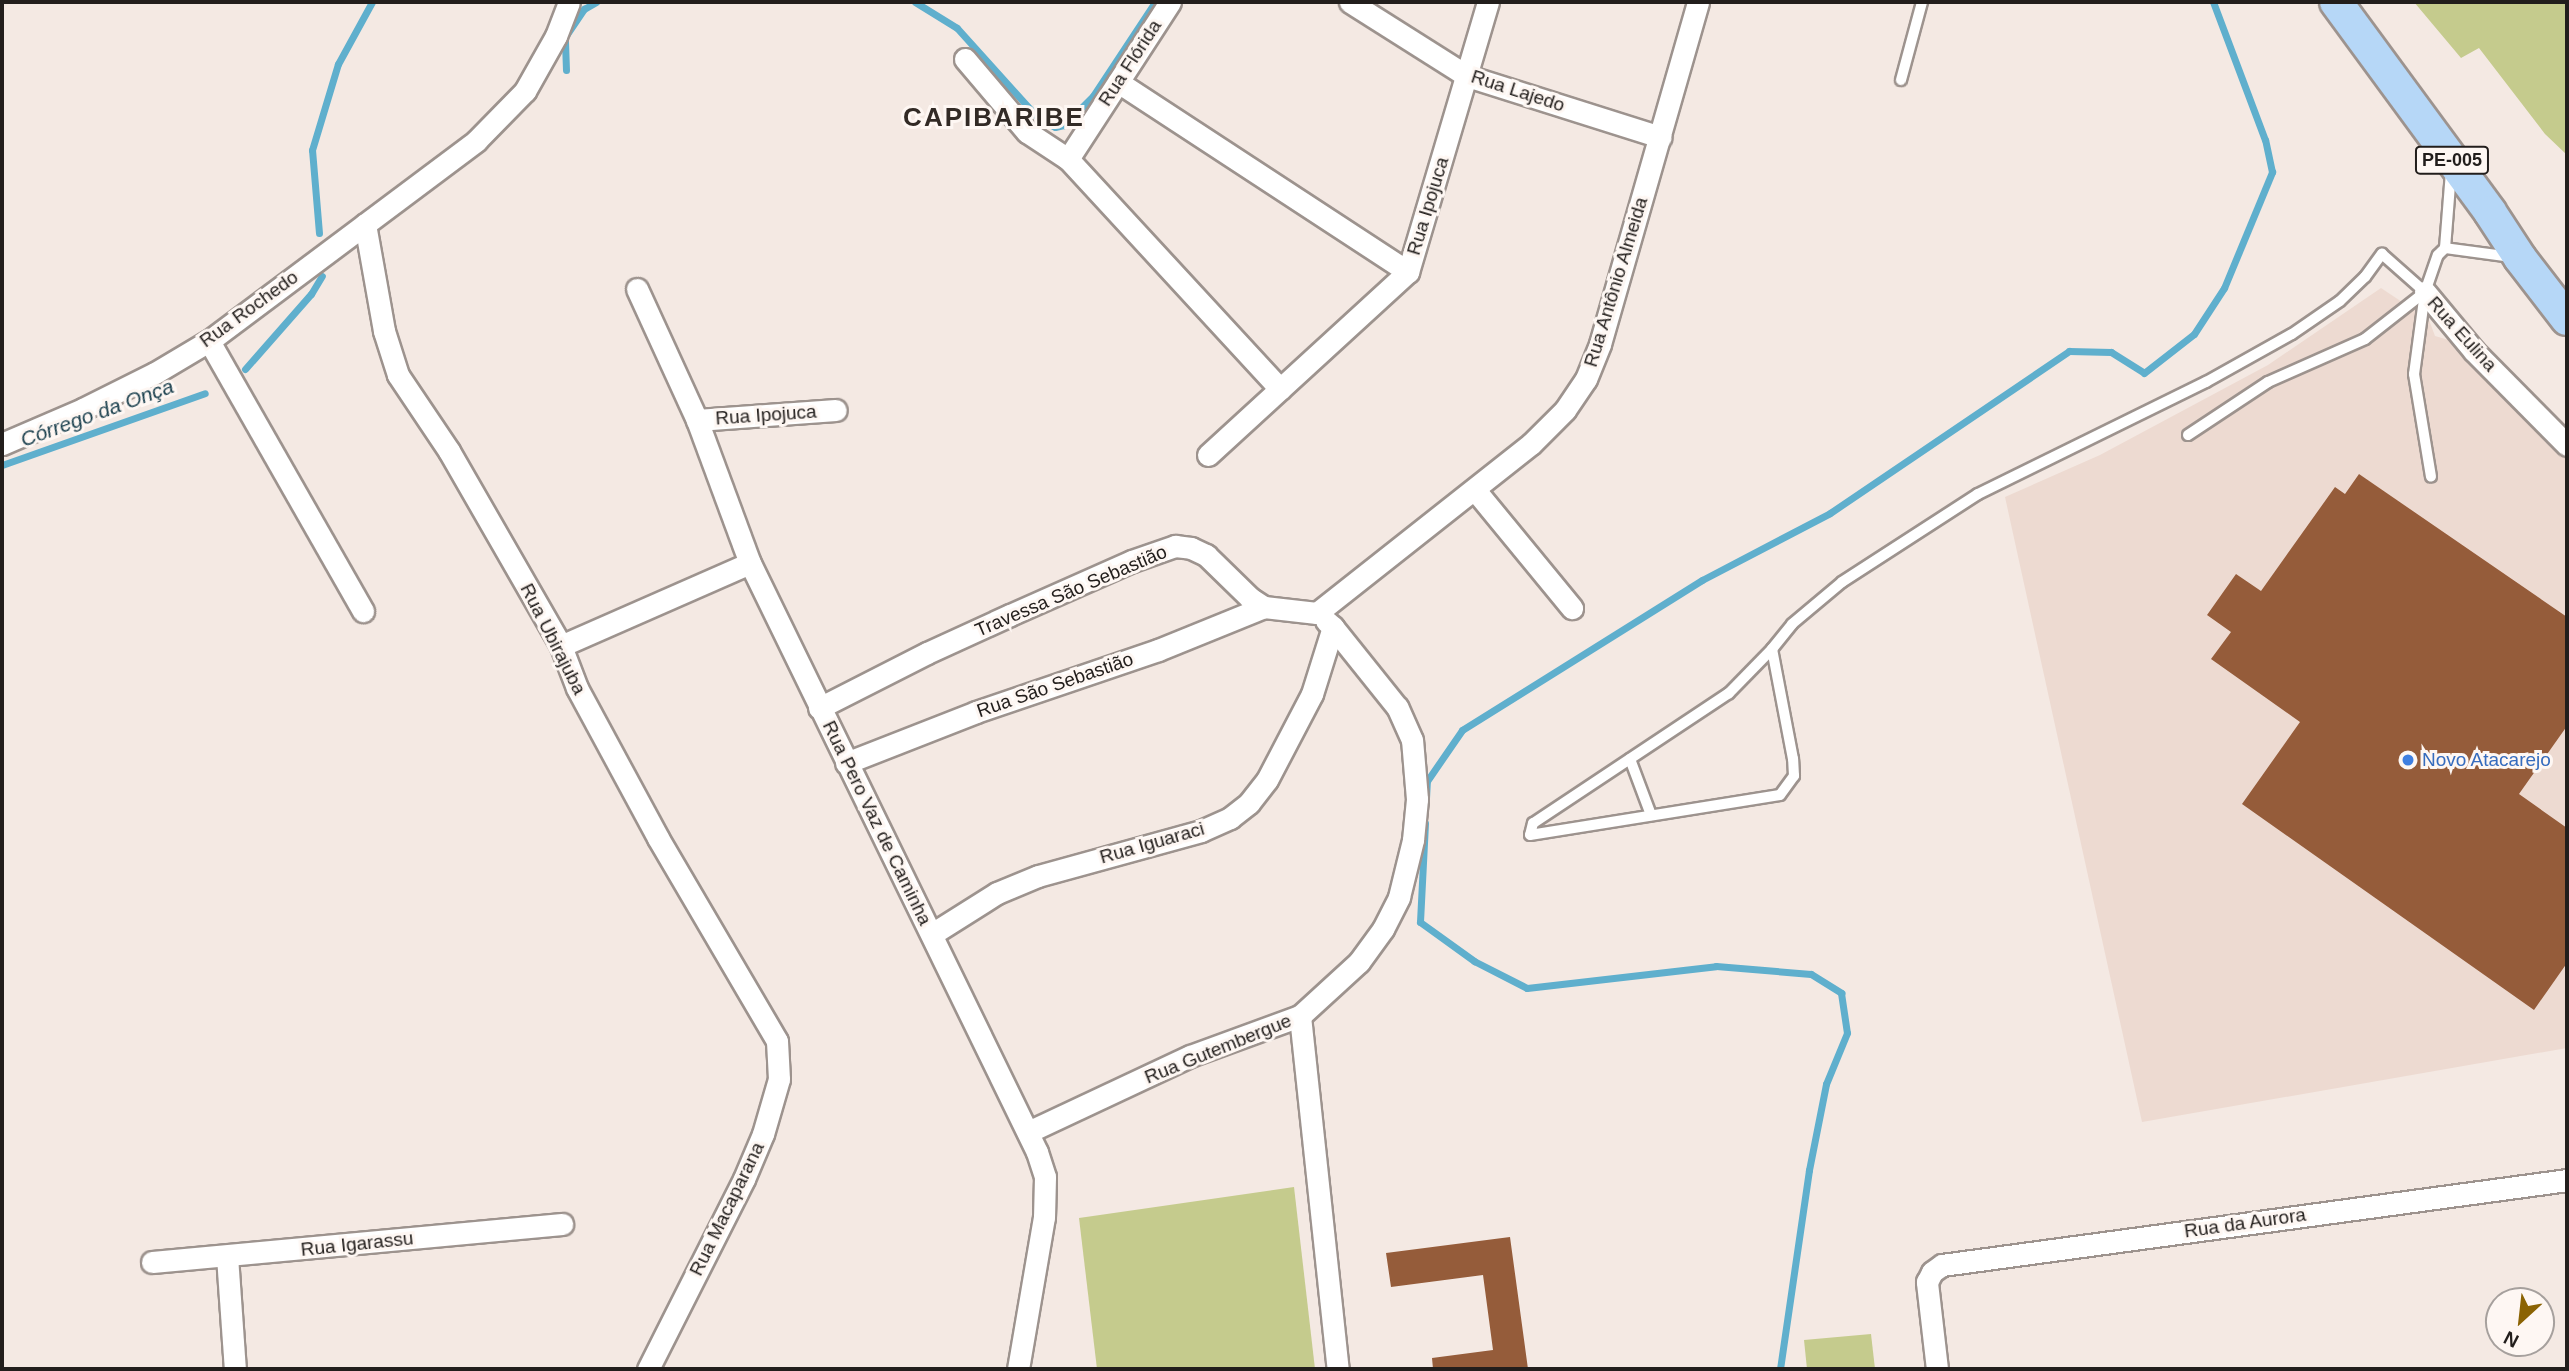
<!DOCTYPE html>
<html>
<head>
<meta charset="utf-8">
<style>
	body { margin:0 }
	#map { position:relative; width:2569px; height:1371px; overflow:hidden; background:#f4e9e3; font-family:Helvetica,sans-serif }
	div>[style] { position:absolute }
	[style*='--x'] { left:calc(var(--x)*1px); top:calc(var(--y)*1px); width:calc(var(--w)*1px); rotate:calc(var(--a)*1deg) }
	.built>* { inset:0; background:#eddad1 }
	.green>* { inset:0; background:#c5cb8d }
	.stream>* { height:7px; margin:-3.5px; padding:0 3.5px; transform-origin:3.5px; border-radius:3.5px; background:#5fafcd }
	.building>* { inset:0; background:#955c3a }
	.roads { filter:drop-shadow(2px 0 #9d938e) drop-shadow(-2px 0 #9d938e) drop-shadow(0 2px #9d938e) drop-shadow(0 -2px #9d938e) }
	.lane>* { height:10px; margin:-5px; padding:0 5px; transform-origin:5px; border-radius:5px; background:#fff }
	.street>* { height:21px; margin:-10.5px; padding:0 10.5px; transform-origin:10.5px; border-radius:10.5px; background:#fff }
	.primary>* { height:32px; margin:-16px; padding:0 16px; transform-origin:16px; border-radius:16px; background:#b6d7f7 }
	.dots>* { width:19px; height:19px; translate:-50% -50%; box-sizing:border-box; border:4px solid #fef7f3; border-radius:50% }
	span { translate:-50% -50%; white-space:nowrap; text-align:center; line-height:1.15; -webkit-text-stroke:6px #fef7f3; paint-order:stroke }
	.shield-label span { padding:2px 5px; background:#fef7f3; border:2px solid; border-radius:5px; -webkit-text-stroke-width:0 }
	.shield-label { font-size:18px; color:#221e1c; font-weight:700 }
	.street-label { font-size:19px; color:#221e1c }
	.shop-label { font-size:19px; color:#366cbe }
	.left { translate:0 -50%; text-align:left }
	.water-label { font-size:21px; color:#1a3f4d; font-style:italic }
	.district-label { font-size:26px; color:#322a25; font-weight:700; letter-spacing:2px }
	.frame { position:absolute; inset:0; border:4px solid #221e1c; pointer-events:none }
	.north { position:absolute; left:2485px; top:1287px; width:70px; height:70px; box-sizing:border-box; background:#fef7f3; border:2px solid #a6a09d; border-radius:50%; rotate:207deg; font-size:19px; font-weight:700; line-height:28px; text-align:center; color:#221e1c }
	.north::after { content:''; display:block; margin:auto; width:24px; height:32px; background:#8b6303; clip-path:polygon(50% 0,100% 100%,50% 72%,0 100%) }
</style>
</head>
<body>
<div id="map">
	<div class="built">
		<i style="clip-path:polygon(2381px 288px,2429px 320px,2435px 336px,2459px 343px,2567px 456px,2567px 1048px,2142px 1122px,2005px 497px,2100px 455px,2268px 365px)"></i>
	</div>
	<div class="green">
		<i style="clip-path:polygon(2414px 2px,2567px 2px,2567px 155px,2545px 134px,2479px 48px,2461px 58px)"></i>
		<i style="clip-path:polygon(1294px 1187px,1315px 1369px,1097px 1369px,1079px 1218px)"></i>
		<i style="clip-path:polygon(1871px 1334px,1875px 1369px,1807px 1369px,1804px 1340px)"></i>
	</div>
	<div class="stream">
		<i style="--x:915;--y:2;--w:49;--a:31.8"></i>
		<i style="--x:957;--y:28;--w:121;--a:48"></i>
		<i style="--x:1038;--y:118;--w:19;--a:28"></i>
		<i style="--x:1055;--y:127;--w:9;--a:-13"></i>
		<i style="--x:1064;--y:125;--w:41;--a:-45"></i>
		<i style="--x:1093;--y:96;--w:113;--a:-56.6"></i>
		<i style="--x:566;--y:70;--w:33;--a:-92"></i>
		<i style="--x:565;--y:37;--w:34;--a:-56"></i>
		<i style="--x:584;--y:9;--w:14;--a:-30"></i>
		<i style="--x:319;--y:233;--w:83;--a:-94.8"></i>
		<i style="--x:312;--y:150;--w:90;--a:-73.2"></i>
		<i style="--x:338;--y:64;--w:71;--a:-61.3"></i>
		<i style="--x:245;--y:369;--w:100;--a:-48.7"></i>
		<i style="--x:311;--y:294;--w:21;--a:-59"></i>
		<i style="--x:2;--y:465;--w:215;--a:-19.5"></i>
		<i style="--x:1426;--y:798;--w:17;--a:-87"></i>
		<i style="--x:1427;--y:781;--w:62;--a:-55.5"></i>
		<i style="--x:1462;--y:730;--w:283;--a:-32"></i>
		<i style="--x:1702;--y:580;--w:144;--a:-27.6"></i>
		<i style="--x:1830;--y:513;--w:289;--a:-34.1"></i>
		<i style="--x:2069;--y:351;--w:42;--a:1.4"></i>
		<i style="--x:2111;--y:352;--w:39;--a:32"></i>
		<i style="--x:2144;--y:373;--w:63;--a:-38"></i>
		<i style="--x:2194;--y:334;--w:55;--a:-56.9"></i>
		<i style="--x:2224;--y:288;--w:126;--a:-67.5"></i>
		<i style="--x:2272;--y:172;--w:33;--a:-102"></i>
		<i style="--x:2265;--y:140;--w:147;--a:-110.6"></i>
		<i style="--x:1425;--y:823;--w:99;--a:92.9"></i>
		<i style="--x:1420;--y:922;--w:67;--a:35.8"></i>
		<i style="--x:1474;--y:961;--w:59;--a:27"></i>
		<i style="--x:1527;--y:988;--w:190;--a:-6.6"></i>
		<i style="--x:1716;--y:966;--w:95;--a:4.8"></i>
		<i style="--x:1811;--y:974;--w:36;--a:32"></i>
		<i style="--x:1841;--y:993;--w:40;--a:81.5"></i>
		<i style="--x:1847;--y:1033;--w:55;--a:112.4"></i>
		<i style="--x:1826;--y:1084;--w:88;--a:101.2"></i>
		<i style="--x:1809;--y:1170;--w:201;--a:98.3"></i>
	</div>
	<div class="building">
		<i style="clip-path:polygon(2359px 474px,2567px 617px,2567px 726px,2519px 794px,2567px 828px,2567px 963px,2534px 1010px,2242px 804px,2300px 722px,2211px 659px,2231px 632px,2207px 615px,2236px 574px,2261px 591px,2335px 487px,2345px 494px)"></i>
		<i style="clip-path:polygon(1510px 1237px,1528px 1369px,1433px 1369px,1432px 1358px,1493px 1350px,1483px 1275px,1391px 1287px,1386px 1253px)"></i>
	</div>
	<div class="roads">
		<div class="lane">
			<i style="--x:1901;--y:80;--w:81;--a:-74.9"></i>
			<i style="--x:2445;--y:248;--w:68;--a:7.7"></i>
			<i style="--x:2188;--y:435;--w:96;--a:-33.5"></i>
			<i style="--x:2268;--y:382;--w:106;--a:-23.9"></i>
			<i style="--x:2365;--y:339;--w:76;--a:-38.1"></i>
			<i style="--x:2425;--y:292;--w:83;--a:97.6"></i>
			<i style="--x:2414;--y:374;--w:104;--a:80.6"></i>
			<i style="--x:1772;--y:649;--w:62;--a:134.3"></i>
			<i style="--x:1729;--y:693;--w:235;--a:146.4"></i>
			<i style="--x:1533;--y:823;--w:12;--a:104"></i>
			<i style="--x:1530;--y:835;--w:253;--a:-9.1"></i>
			<i style="--x:1780;--y:795;--w:24;--a:-54"></i>
			<i style="--x:1794;--y:776;--w:17;--a:-93"></i>
			<i style="--x:1793;--y:759;--w:112;--a:-100.8"></i>
			<i style="--x:1772;--y:649;--w:32;--a:-51"></i>
			<i style="--x:1792;--y:624;--w:65;--a:-40"></i>
			<i style="--x:1842;--y:582;--w:162;--a:-32.9"></i>
			<i style="--x:1978;--y:494;--w:254;--a:-26.2"></i>
			<i style="--x:2206;--y:382;--w:98;--a:-29.2"></i>
			<i style="--x:2292;--y:334;--w:58;--a:-34.5"></i>
			<i style="--x:2340;--y:301;--w:35;--a:-44"></i>
			<i style="--x:2365;--y:277;--w:29;--a:-54"></i>
			<i style="--x:2382;--y:254;--w:57;--a:41.5"></i>
			<i style="--x:2425;--y:292;--w:39;--a:-71"></i>
			<i style="--x:2438;--y:255;--w:10;--a:-45"></i>
			<i style="--x:2445;--y:248;--w:76;--a:-85.5"></i>
			<i style="--x:1630;--y:759;--w:60;--a:69.4"></i>
		</div>
		<div class="street">
			<i style="--x:1350;--y:2;--w:138;--a:32.3"></i>
			<i style="--x:1467;--y:76;--w:203;--a:17.5"></i>
			<i style="--x:965;--y:59;--w:96;--a:49.7"></i>
			<i style="--x:1027;--y:132;--w:49;--a:33.4"></i>
			<i style="--x:1068;--y:159;--w:313;--a:47.3"></i>
			<i style="--x:1118;--y:82;--w:347;--a:33.2"></i>
			<i style="--x:1068;--y:159;--w:187;--a:-57"></i>
			<i style="--x:365;--y:224;--w:109;--a:79.9"></i>
			<i style="--x:384;--y:331;--w:46;--a:72.3"></i>
			<i style="--x:398;--y:375;--w:92;--a:56.1"></i>
			<i style="--x:449;--y:451;--w:225;--a:60.1"></i>
			<i style="--x:561;--y:646;--w:45;--a:69.1"></i>
			<i style="--x:577;--y:688;--w:170;--a:61.6"></i>
			<i style="--x:658;--y:838;--w:235;--a:59.6"></i>
			<i style="--x:777;--y:1041;--w:38;--a:87"></i>
			<i style="--x:779;--y:1079;--w:57;--a:106.2"></i>
			<i style="--x:763;--y:1134;--w:49;--a:112.9"></i>
			<i style="--x:744;--y:1179;--w:213;--a:116.8"></i>
			<i style="--x:637;--y:289;--w:144;--a:65.4"></i>
			<i style="--x:697;--y:420;--w:153;--a:69.7"></i>
			<i style="--x:750;--y:563;--w:655;--a:64.02"></i>
			<i style="--x:1037;--y:1152;--w:26;--a:72"></i>
			<i style="--x:1045;--y:1177;--w:40;--a:91.4"></i>
			<i style="--x:1044;--y:1217;--w:154;--a:99.7"></i>
			<i style="--x:2425;--y:292;--w:77;--a:50.3"></i>
			<i style="--x:2474;--y:351;--w:132;--a:45.3"></i>
			<i style="--x:209;--y:341;--w:311;--a:60.3"></i>
			<i style="--x:697;--y:420;--w:139;--a:-4.1"></i>
			<i style="--x:2;--y:444;--w:88;--a:-23.4"></i>
			<i style="--x:83;--y:409;--w:80;--a:-26.6"></i>
			<i style="--x:155;--y:373;--w:63;--a:-30.7"></i>
			<i style="--x:209;--y:341;--w:334;--a:-36.8"></i>
			<i style="--x:476;--y:141;--w:70;--a:-45.6"></i>
			<i style="--x:525;--y:91;--w:63;--a:-60.6"></i>
			<i style="--x:556;--y:36;--w:36;--a:-69"></i>
			<i style="--x:1208;--y:455;--w:271;--a:-42.5"></i>
			<i style="--x:1408;--y:272;--w:282;--a:-73.5"></i>
			<i style="--x:1475;--y:490;--w:153;--a:50.6"></i>
			<i style="--x:1317;--y:613;--w:273;--a:-38.3"></i>
			<i style="--x:1531;--y:444;--w:48;--a:-45"></i>
			<i style="--x:1565;--y:410;--w:37;--a:-56"></i>
			<i style="--x:1586;--y:379;--w:38;--a:-68"></i>
			<i style="--x:1600;--y:344;--w:356;--a:-74"></i>
			<i style="--x:561;--y:646;--w:206;--a:-23.7"></i>
			<i style="--x:819;--y:708;--w:121;--a:-27"></i>
			<i style="--x:927;--y:653;--w:91;--a:-24.6"></i>
			<i style="--x:1010;--y:615;--w:133;--a:-23.9"></i>
			<i style="--x:1132;--y:561;--w:46;--a:-19.2"></i>
			<i style="--x:1175;--y:546;--w:16;--a:7"></i>
			<i style="--x:1191;--y:548;--w:17;--a:25"></i>
			<i style="--x:1206;--y:555;--w:62;--a:44.3"></i>
			<i style="--x:1250;--y:598;--w:17;--a:33"></i>
			<i style="--x:1264;--y:607;--w:53;--a:6.5"></i>
			<i style="--x:846;--y:763;--w:140;--a:-21.4"></i>
			<i style="--x:976;--y:712;--w:192;--a:-18.8"></i>
			<i style="--x:1158;--y:650;--w:114;--a:-22.1"></i>
			<i style="--x:932;--y:934;--w:77;--a:-32.2"></i>
			<i style="--x:997;--y:893;--w:44;--a:-22.5"></i>
			<i style="--x:1038;--y:876;--w:169;--a:-15.4"></i>
			<i style="--x:1201;--y:831;--w:32;--a:-24"></i>
			<i style="--x:1230;--y:818;--w:24;--a:-38"></i>
			<i style="--x:1249;--y:803;--w:29;--a:-52"></i>
			<i style="--x:1267;--y:780;--w:97;--a:-62.4"></i>
			<i style="--x:1312;--y:694;--w:70;--a:-72.6"></i>
			<i style="--x:1333;--y:627;--w:9;--a:-139"></i>
			<i style="--x:1300;--y:1016;--w:355;--a:83.9"></i>
			<i style="--x:1028;--y:1132;--w:179;--a:-25.1"></i>
			<i style="--x:1190;--y:1056;--w:117;--a:-20"></i>
			<i style="--x:1300;--y:1016;--w:80;--a:-42.5"></i>
			<i style="--x:1359;--y:962;--w:41;--a:-54"></i>
			<i style="--x:1383;--y:929;--w:36;--a:-63"></i>
			<i style="--x:1399;--y:897;--w:59;--a:-76.2"></i>
			<i style="--x:1413;--y:840;--w:41;--a:-84.4"></i>
			<i style="--x:1417;--y:799;--w:59;--a:-94.8"></i>
			<i style="--x:1412;--y:740;--w:36;--a:-114"></i>
			<i style="--x:1397;--y:707;--w:102;--a:-128.7"></i>
			<i style="--x:227;--y:1256;--w:113;--a:86"></i>
			<i style="--x:152;--y:1262;--w:412;--a:-5.3"></i>
			<i style="--x:1937;--y:1369;--w:88;--a:-96.6"></i>
			<i style="--x:1927;--y:1282;--w:11;--a:-63"></i>
			<i style="--x:1932;--y:1272;--w:12;--a:-35"></i>
			<i style="--x:1942;--y:1265;--w:631;--a:-7.74"></i>
		</div>
		<div class="primary">
			<i style="--x:2336;--y:2;--w:260;--a:53.7"></i>
			<i style="--x:2490;--y:212;--w:55;--a:56.9"></i>
			<i style="--x:2520;--y:258;--w:77;--a:52.4"></i>
		</div>
	</div>
	<div class="dots">
		<i style="left:2408px;top:760px;background:#3f7fe0"></i>
	</div>
	<div class="shield-label">
		<span style="left:2452px;top:160px">PE-005</span>
	</div>
	<div class="street-label">
		<span style="left:1130px;top:63px;rotate:-57deg">Rua Flórida</span>
		<span style="left:1518px;top:91px;rotate:18deg">Rua Lajedo</span>
		<span style="left:1428px;top:206px;rotate:-73deg">Rua Ipojuca</span>
		<span style="left:1616px;top:282px;rotate:-73deg">Rua Antônio Almeida</span>
		<span style="left:249px;top:309px;rotate:-36deg">Rua Rochedo</span>
		<span style="left:2462px;top:334px;rotate:48deg">Rua Eulina</span>
		<span style="left:766px;top:415px;rotate:-4deg">Rua Ipojuca</span>
		<span style="left:1071px;top:591px;rotate:-23deg">Travessa São Sebastião</span>
		<span style="left:553px;top:639px;rotate:63deg">Rua Ubirajuba</span>
		<span style="left:1055px;top:685px;rotate:-19deg">Rua São Sebastião</span>
		<span style="left:877px;top:823px;rotate:64deg">Rua Pero Vaz de Caminha</span>
		<span style="left:1152px;top:843px;rotate:-16deg">Rua Iguaraci</span>
		<span style="left:1218px;top:1049px;rotate:-22deg">Rua Gutembergue</span>
		<span style="left:727px;top:1209px;rotate:-64deg">Rua Macaparana</span>
		<span style="left:2245px;top:1223px;rotate:-8deg">Rua da Aurora</span>
		<span style="left:357px;top:1244px;rotate:-6deg">Rua Igarassu</span>
	</div>
	<div class="shop-label">
		<span class="left" style="left:2422px;top:760px">Novo Atacarejo</span>
	</div>
	<div class="water-label">
		<span style="left:97px;top:413px;rotate:-20deg">Córrego da Onça</span>
	</div>
	<div class="district-label">
		<span style="left:994px;top:118px">CAPIBARIBE</span>
	</div>
	<div class="frame"></div>
	<div class="north">N</div>
</div>
</body>
</html>
